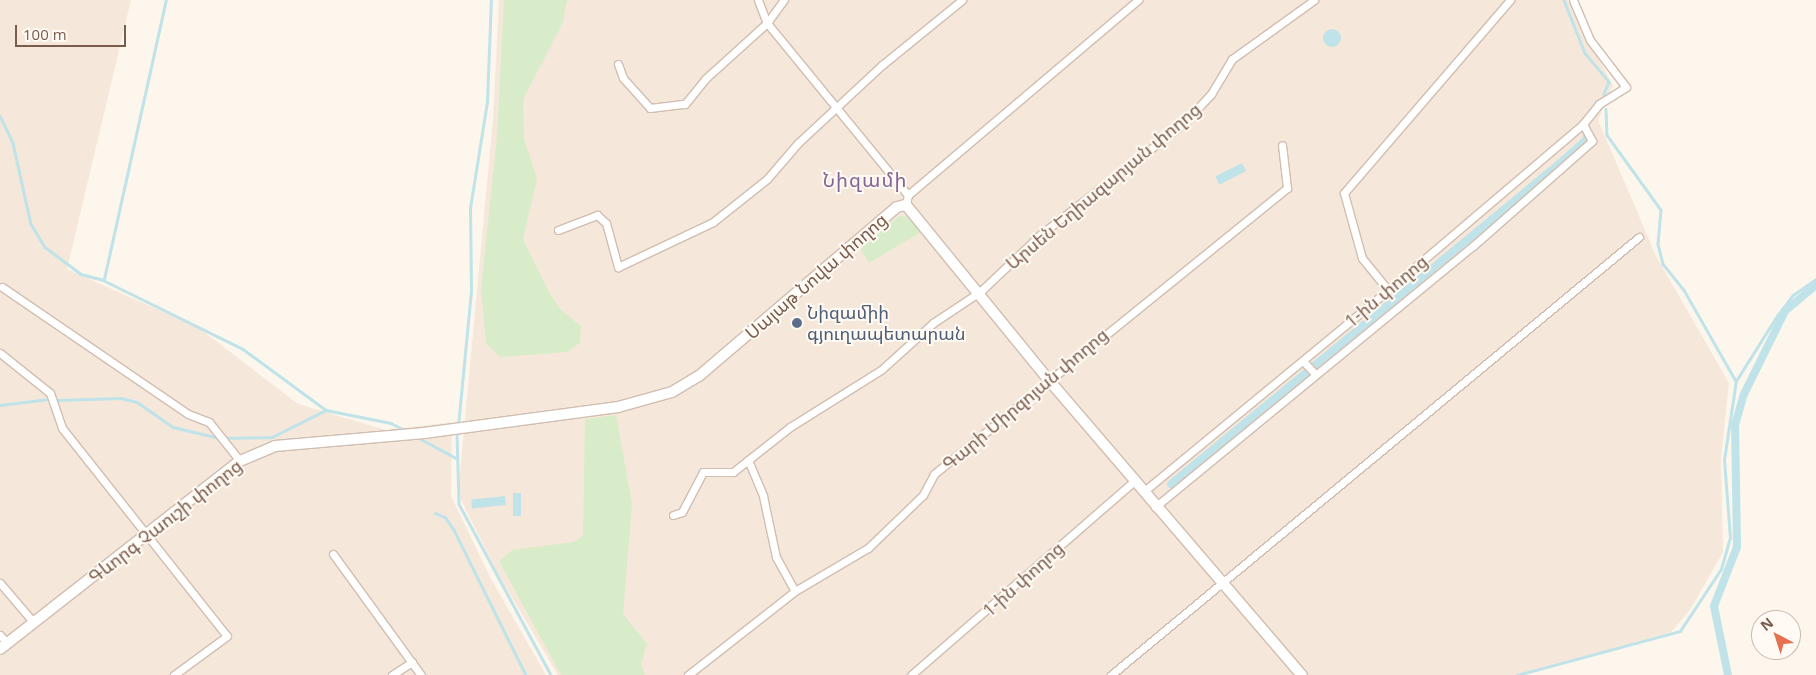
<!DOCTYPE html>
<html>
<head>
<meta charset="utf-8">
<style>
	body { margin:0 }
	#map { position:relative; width:1816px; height:675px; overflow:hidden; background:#fdf6ec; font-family:"Open Sans","Noto Sans Armenian",sans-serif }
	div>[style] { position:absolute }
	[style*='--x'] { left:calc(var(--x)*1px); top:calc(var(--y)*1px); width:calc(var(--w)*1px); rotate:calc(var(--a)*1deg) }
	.residential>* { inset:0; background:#f5e8da }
	.green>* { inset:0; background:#d8ecc9 }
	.water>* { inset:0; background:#bfe3e8; transform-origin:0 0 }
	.round { border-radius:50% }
	.stream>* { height:2.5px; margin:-1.25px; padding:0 1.25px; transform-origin:1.25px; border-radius:1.25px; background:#bfe3e8 }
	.canal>* { height:8px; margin:-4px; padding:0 4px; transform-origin:4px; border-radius:4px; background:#bfe3e8 }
	.roads { filter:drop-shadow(1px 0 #d1beb0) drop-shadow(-1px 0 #d1beb0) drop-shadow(0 1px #d1beb0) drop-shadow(0 -1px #d1beb0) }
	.minor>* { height:7px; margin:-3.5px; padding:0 3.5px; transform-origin:3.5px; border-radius:3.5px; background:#fff }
	.secondary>* { height:10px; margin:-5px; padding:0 5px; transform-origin:5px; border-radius:5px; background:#fff }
	.dots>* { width:14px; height:14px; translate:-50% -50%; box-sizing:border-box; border:2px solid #fffaf3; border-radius:50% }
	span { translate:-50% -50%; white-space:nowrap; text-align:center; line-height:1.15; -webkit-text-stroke:4px #fffaf3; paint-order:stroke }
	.street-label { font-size:18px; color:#7a5c4d }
	.service-label { font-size:18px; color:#4e5e75 }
	.left { translate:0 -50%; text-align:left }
	.quarter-label { font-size:20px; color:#846695; letter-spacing:1px }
	.north { position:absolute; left:1751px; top:610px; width:50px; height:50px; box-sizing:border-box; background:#fffaf3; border:1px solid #cabbb1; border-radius:50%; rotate:320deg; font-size:14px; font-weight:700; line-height:20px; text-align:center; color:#7a5c4d }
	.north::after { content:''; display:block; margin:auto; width:18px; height:22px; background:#e76f51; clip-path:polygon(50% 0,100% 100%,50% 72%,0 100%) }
	.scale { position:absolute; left:15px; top:25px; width:111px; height:22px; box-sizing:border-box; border:2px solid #7a5c4d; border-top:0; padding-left:6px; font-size:15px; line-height:18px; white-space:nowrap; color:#7a5c4d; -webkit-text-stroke:4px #fffaf3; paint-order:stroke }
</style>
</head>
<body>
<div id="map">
	<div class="residential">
		<i style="clip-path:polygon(0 0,131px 0,67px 269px,199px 328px,298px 404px,386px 430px,452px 422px,451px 496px,491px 579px,546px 675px,0 675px)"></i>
		<i style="clip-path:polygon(499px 0,1568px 0,1613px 86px,1598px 120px,1656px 256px,1729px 383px,1721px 459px,1723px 552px,1690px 610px,1671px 632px,1525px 675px,558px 675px,498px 574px,458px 494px,493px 119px)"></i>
	</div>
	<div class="green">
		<i style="clip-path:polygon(504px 0,567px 0,563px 22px,523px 100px,524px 139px,537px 179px,523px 239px,549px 292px,561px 310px,581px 326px,580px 343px,567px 352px,500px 357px,486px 343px,481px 289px,497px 137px)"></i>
		<i style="clip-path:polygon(899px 216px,906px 216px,921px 232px,869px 263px,859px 247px)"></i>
		<i style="clip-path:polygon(616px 415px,632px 504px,623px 614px,647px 644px,641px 664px,645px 675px,561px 675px,499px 561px,512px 550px,574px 542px,583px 535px,585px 419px)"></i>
	</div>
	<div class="water">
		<i class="round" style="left:1323px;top:29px;width:18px;height:18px"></i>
		<i style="left:1242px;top:163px;width:9px;height:30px;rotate:63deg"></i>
		<i style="left:513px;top:493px;width:8px;height:23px"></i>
		<i style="left:505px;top:496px;width:9px;height:34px;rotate:84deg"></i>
	</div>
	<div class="stream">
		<i style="--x:1564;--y:0;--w:57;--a:68.4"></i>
		<i style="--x:1585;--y:53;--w:38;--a:50"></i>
		<i style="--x:1609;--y:82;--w:13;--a:113"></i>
		<i style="--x:1606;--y:109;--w:26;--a:88"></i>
		<i style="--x:1607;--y:135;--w:92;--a:54.2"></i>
		<i style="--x:1661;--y:210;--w:34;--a:95"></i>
		<i style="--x:1658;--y:244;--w:21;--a:76"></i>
		<i style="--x:1663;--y:264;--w:33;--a:51"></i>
		<i style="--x:1684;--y:290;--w:105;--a:60.3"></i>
		<i style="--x:0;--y:116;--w:30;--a:64"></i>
		<i style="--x:13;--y:143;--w:83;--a:77.5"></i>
		<i style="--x:31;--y:224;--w:27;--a:59"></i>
		<i style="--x:45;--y:247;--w:45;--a:36.9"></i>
		<i style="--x:81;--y:274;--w:23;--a:15"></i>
		<i style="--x:103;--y:280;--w:156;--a:26.2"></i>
		<i style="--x:243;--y:349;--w:103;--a:36.3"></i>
		<i style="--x:104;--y:279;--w:286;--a:-77.5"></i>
		<i style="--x:58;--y:400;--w:63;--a:-1.8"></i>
		<i style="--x:121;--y:398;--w:16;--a:14"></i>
		<i style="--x:137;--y:402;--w:44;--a:34.8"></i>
		<i style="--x:173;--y:427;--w:47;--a:13.4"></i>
		<i style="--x:0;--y:405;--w:49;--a:-7"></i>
		<i style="--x:458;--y:426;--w:136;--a:-84.5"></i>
		<i style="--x:471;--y:291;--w:83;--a:-90.7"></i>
		<i style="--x:470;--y:208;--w:107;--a:-80.9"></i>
		<i style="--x:487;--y:102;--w:102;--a:-87.8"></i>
		<i style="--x:457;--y:432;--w:72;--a:88.4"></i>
		<i style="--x:459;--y:504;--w:194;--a:61.7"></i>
		<i style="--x:225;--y:438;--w:47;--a:-1.2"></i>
		<i style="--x:272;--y:437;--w:60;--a:-26.6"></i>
		<i style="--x:326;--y:410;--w:66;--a:11.3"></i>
		<i style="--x:391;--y:423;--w:16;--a:27"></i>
		<i style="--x:419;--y:438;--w:42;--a:28.4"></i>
		<i style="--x:435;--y:513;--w:11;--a:22"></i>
		<i style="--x:445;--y:517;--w:16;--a:55"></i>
		<i style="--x:454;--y:530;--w:162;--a:63.6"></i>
		<i style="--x:1517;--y:675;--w:169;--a:-15.1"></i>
		<i style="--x:1680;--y:631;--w:74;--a:-56.5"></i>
		<i style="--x:1721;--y:569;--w:32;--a:-74"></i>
		<i style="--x:1730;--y:538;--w:78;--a:-94.4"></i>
		<i style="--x:1724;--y:460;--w:80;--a:-81.4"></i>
		<i style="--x:1736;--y:381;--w:77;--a:-57.8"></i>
		<i style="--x:1777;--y:316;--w:26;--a:-53"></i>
		<i style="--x:1793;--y:295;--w:28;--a:-35"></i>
	</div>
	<div class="canal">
		<i style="--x:1171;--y:484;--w:491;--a:-39.5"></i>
		<i style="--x:1550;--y:172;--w:48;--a:-41.6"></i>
		<i style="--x:1586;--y:140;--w:8;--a:-76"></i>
		<i style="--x:1728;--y:675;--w:70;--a:-101.5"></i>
		<i style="--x:1714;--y:606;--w:63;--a:-68.7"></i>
		<i style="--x:1737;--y:547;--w:122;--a:-90.9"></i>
		<i style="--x:1735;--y:425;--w:32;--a:-74"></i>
		<i style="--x:1744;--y:394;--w:93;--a:-63.7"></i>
		<i style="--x:1785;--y:311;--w:40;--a:-40"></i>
	</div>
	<div class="roads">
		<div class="minor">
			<i style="--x:758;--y:0;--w:25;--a:69"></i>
			<i style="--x:767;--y:23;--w:222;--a:50.7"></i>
			<i style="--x:618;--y:64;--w:15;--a:70"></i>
			<i style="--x:623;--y:78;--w:40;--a:48"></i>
			<i style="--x:650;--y:108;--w:35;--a:-7"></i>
			<i style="--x:685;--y:104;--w:32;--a:-51"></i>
			<i style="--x:705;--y:79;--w:84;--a:-42.1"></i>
			<i style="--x:767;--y:23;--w:29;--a:-54"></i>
			<i style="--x:906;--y:205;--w:10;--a:-79"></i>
			<i style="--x:908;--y:195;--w:302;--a:-40.3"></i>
			<i style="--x:558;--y:230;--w:42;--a:-21"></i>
			<i style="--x:597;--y:215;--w:12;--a:42"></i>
			<i style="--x:606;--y:223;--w:46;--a:74.7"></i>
			<i style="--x:618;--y:267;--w:105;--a:-25.3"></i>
			<i style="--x:713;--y:222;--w:69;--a:-38.5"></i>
			<i style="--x:767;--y:179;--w:48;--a:-49.3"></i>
			<i style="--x:798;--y:143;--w:115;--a:-42.9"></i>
			<i style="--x:882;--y:65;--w:103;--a:-39.1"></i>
			<i style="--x:2;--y:287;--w:225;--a:34.3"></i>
			<i style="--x:188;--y:414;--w:22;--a:21"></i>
			<i style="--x:209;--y:422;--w:50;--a:51.5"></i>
			<i style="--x:1388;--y:290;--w:41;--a:-129.1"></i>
			<i style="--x:1362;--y:258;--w:67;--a:-105.5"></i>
			<i style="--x:1344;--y:193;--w:255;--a:-49.3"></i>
			<i style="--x:0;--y:353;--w:64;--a:38.7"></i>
			<i style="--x:50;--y:393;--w:37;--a:71"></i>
			<i style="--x:62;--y:428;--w:265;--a:51.6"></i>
			<i style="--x:227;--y:636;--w:66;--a:143.7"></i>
			<i style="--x:1303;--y:361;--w:18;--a:47"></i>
			<i style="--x:748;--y:460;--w:39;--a:67"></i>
			<i style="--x:763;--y:496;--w:62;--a:78"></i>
			<i style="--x:776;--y:557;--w:39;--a:61"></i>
			<i style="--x:1143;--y:492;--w:318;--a:-39.5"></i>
			<i style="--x:1388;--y:290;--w:256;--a:-40.4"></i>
			<i style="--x:1583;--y:124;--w:26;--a:-51"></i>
			<i style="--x:1599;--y:104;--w:32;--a:-32"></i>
			<i style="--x:1626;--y:87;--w:59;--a:-127.5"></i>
			<i style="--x:1590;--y:40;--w:43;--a:-113"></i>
			<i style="--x:1155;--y:507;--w:411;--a:-39.4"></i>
			<i style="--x:1473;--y:246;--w:159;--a:-41.4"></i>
			<i style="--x:1592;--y:141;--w:19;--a:-118"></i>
			<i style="--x:673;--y:515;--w:9;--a:-18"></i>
			<i style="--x:682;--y:512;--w:45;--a:-62.3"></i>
			<i style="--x:703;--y:472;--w:30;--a:0"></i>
			<i style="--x:733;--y:472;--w:73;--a:-38.3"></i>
			<i style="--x:790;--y:427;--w:107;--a:-32.1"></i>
			<i style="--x:881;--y:370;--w:70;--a:-42.1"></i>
			<i style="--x:933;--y:323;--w:58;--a:-33.7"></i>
			<i style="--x:981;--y:291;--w:81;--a:-43.5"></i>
			<i style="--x:1040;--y:235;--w:182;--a:-37.9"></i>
			<i style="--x:1184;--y:123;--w:40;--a:-47"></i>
			<i style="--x:1211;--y:94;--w:41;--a:-59"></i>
			<i style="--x:1232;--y:59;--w:101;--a:-35.7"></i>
			<i style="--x:333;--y:554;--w:150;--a:54"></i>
			<i style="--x:0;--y:583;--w:52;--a:49.6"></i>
			<i style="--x:0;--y:635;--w:11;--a:49"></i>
			<i style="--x:392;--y:675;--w:24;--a:-33"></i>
			<i style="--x:688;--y:675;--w:136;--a:-38.1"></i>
			<i style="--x:795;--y:591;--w:85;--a:-30.5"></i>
			<i style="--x:868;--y:548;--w:76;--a:-43.9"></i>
			<i style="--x:923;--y:495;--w:24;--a:-62"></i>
			<i style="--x:934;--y:474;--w:454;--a:-39"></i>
			<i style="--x:1287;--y:188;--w:43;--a:-96.6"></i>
			<i style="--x:911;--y:675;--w:296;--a:-41"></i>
			<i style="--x:1111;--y:675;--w:686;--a:-39.68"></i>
		</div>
		<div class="secondary">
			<i style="--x:0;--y:649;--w:305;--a:-38.1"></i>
			<i style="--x:240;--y:461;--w:38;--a:-23"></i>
			<i style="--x:275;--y:446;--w:150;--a:-5"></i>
			<i style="--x:424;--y:433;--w:196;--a:-7.6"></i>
			<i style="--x:618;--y:407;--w:56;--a:-15.5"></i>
			<i style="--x:672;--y:392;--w:31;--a:-31"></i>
			<i style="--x:699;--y:376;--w:260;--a:-40.5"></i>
			<i style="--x:897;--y:207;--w:9;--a:-13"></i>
			<i style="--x:906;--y:205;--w:225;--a:50.8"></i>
			<i style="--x:1048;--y:379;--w:390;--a:49.4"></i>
		</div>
	</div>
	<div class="dots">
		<i style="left:797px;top:323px;background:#5c6f8a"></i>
	</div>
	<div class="street-label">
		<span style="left:1103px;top:186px;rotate:-40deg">Արսեն Եղիազարյան փողոց</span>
		<span style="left:816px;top:276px;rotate:-41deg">Սայաթ Նովա փողոց</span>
		<span style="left:1386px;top:291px;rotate:-40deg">1-ին փողոց</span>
		<span style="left:1025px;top:399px;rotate:-40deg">Գարի Միրզոյան փողոց</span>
		<span style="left:165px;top:521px;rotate:-38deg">Գևորգ Չաուշի փողոց</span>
		<span style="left:1023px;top:579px;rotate:-42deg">1-ին փողոց</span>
	</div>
	<div class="service-label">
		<span class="left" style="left:807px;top:323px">Նիզամիի<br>գյուղապետարան</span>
	</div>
	<div class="quarter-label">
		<span style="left:865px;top:179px">Նիզամի</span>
	</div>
	<div class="north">N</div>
	<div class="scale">100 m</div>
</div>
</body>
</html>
